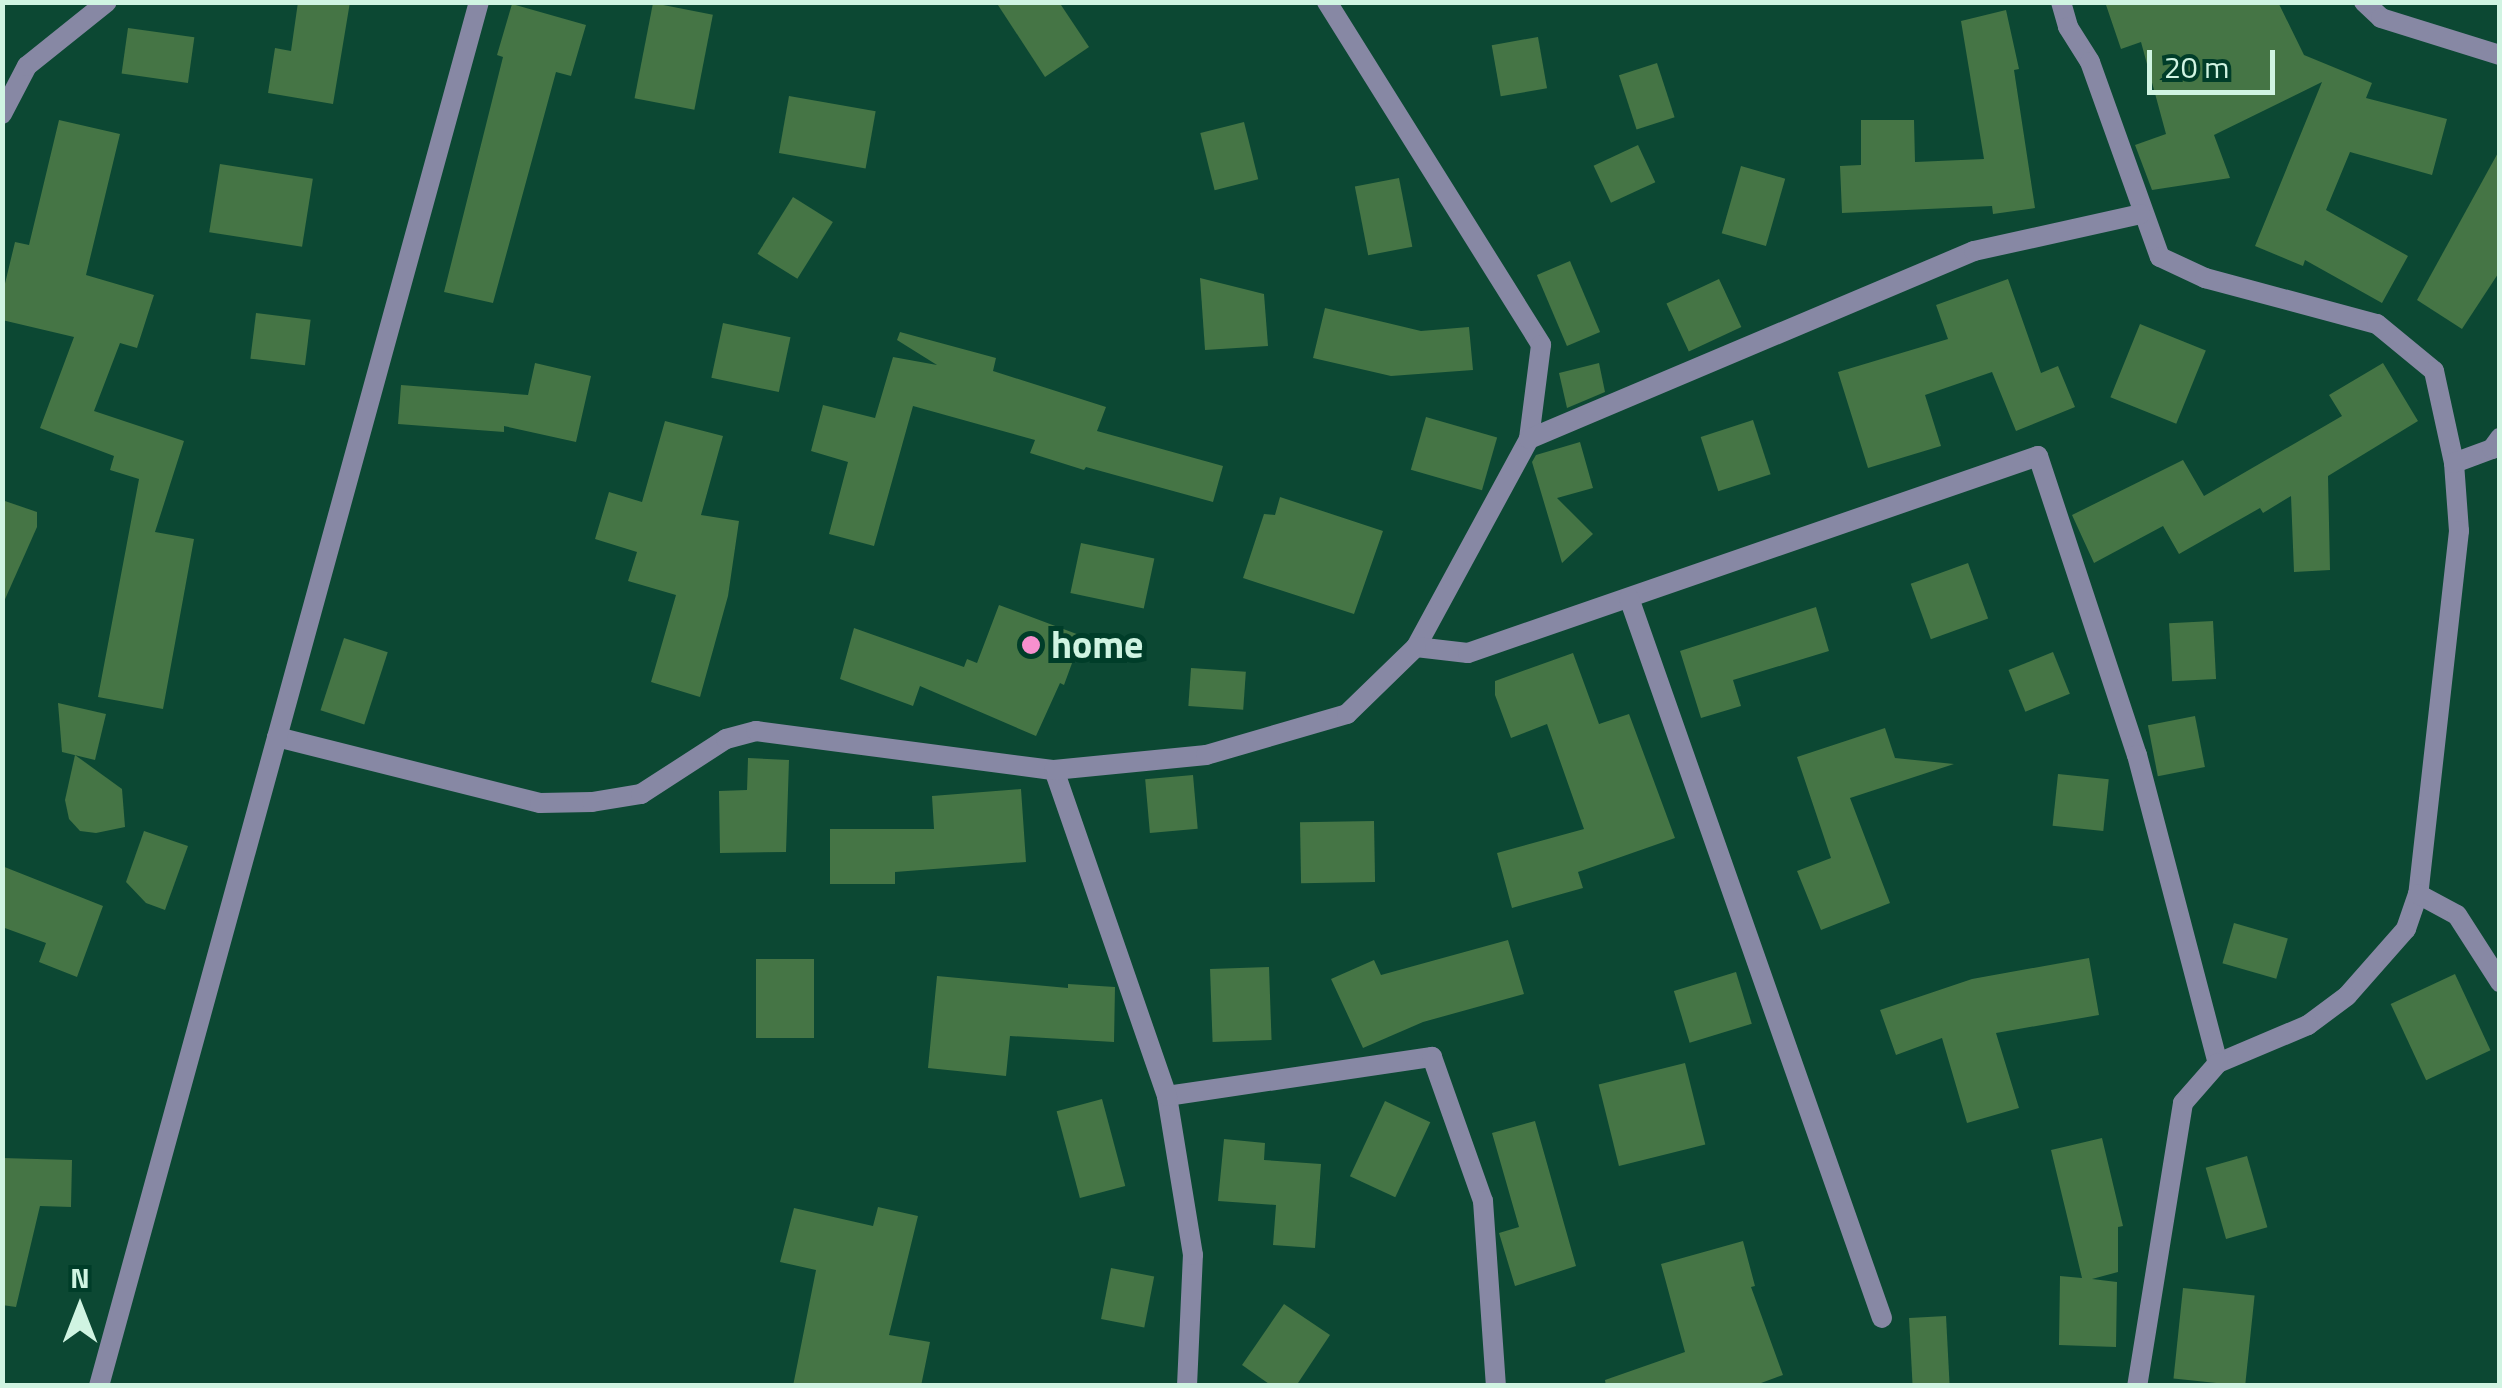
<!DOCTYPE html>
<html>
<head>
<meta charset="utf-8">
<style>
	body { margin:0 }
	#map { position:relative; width:2502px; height:1388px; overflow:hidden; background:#0c4833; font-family:"Titillium Web",sans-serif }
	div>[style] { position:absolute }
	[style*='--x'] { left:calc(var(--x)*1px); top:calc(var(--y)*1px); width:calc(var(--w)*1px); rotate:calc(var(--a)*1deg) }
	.building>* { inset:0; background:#457545; transform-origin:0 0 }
	.street>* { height:20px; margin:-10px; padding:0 10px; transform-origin:10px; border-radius:10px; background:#8788a4 }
	.dots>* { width:28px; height:28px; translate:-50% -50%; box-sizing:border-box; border:5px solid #003d29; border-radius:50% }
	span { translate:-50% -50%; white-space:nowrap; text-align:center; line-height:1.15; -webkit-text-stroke:10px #003d29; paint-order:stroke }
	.poi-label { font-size:38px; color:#d0f4e2; font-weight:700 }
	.left { translate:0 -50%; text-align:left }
	.frame { position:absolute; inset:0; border:5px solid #d0f4e2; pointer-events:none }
	.north { position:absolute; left:30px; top:1258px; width:100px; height:100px; -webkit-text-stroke:8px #003d29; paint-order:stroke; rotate:0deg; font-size:28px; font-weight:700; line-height:40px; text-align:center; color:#d0f4e2 }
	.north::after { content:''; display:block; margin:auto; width:35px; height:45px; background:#d0f4e2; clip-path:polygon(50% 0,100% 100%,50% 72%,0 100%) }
	.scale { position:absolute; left:2147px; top:50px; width:128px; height:45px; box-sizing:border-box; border:5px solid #d0f4e2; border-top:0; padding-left:12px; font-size:30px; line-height:35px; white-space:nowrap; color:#d0f4e2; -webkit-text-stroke:8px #003d29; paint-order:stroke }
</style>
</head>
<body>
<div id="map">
	<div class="building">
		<i style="clip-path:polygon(298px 2px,350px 2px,333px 104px,268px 93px,275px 48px,291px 51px)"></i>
		<i style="clip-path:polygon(996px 2px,1059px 2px,1089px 47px,1045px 77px)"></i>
		<i style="clip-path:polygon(2105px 2px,2278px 2px,2304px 55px,2372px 83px,2366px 98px,2447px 119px,2432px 175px,2350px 152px,2326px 210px,2408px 256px,2382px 303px,2305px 260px,2303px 266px,2255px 246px,2322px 82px,2214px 135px,2230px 178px,2152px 190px,2135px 145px,2166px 134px,2141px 42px,2121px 49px)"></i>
		<i style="left:653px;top:3px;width:61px;height:97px;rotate:11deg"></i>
		<i style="clip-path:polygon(512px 4px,586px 25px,571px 76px,556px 72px,493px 303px,444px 292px,503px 57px,497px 55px)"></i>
		<i style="clip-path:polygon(2006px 10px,2019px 69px,2014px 70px,2035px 208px,1993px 214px,1992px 206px,1842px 213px,1840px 166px,1861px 165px,1861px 120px,1914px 120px,1915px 162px,1984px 159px,1961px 21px)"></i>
		<i style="left:128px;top:28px;width:67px;height:46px;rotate:8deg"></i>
		<i style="left:1538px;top:37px;width:52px;height:47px;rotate:80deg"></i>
		<i style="left:1657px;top:63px;width:57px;height:40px;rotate:72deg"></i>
		<i style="left:789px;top:96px;width:88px;height:58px;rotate:10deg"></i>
		<i style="clip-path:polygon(59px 120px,120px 134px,86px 275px,154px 295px,137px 348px,120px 343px,94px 411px,184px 441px,155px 532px,194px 539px,163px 709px,98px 697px,139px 479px,110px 470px,114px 456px,40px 428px,74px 337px,2px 320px,2px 296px,15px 242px,29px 245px)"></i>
		<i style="left:1244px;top:122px;width:59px;height:45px;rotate:76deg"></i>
		<i style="left:1638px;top:145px;width:41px;height:49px;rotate:65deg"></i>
		<i style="clip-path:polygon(2500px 149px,2500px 271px,2462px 329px,2417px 300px)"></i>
		<i style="left:220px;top:164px;width:94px;height:69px;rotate:9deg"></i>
		<i style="left:1741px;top:166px;width:46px;height:70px;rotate:16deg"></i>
		<i style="left:1399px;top:178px;width:70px;height:45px;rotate:79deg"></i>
		<i style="left:793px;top:197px;width:47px;height:67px;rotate:32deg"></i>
		<i style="left:1570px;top:261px;width:77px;height:36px;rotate:67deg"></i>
		<i style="clip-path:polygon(1200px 278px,1264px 294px,1268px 346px,1205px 350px)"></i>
		<i style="left:1719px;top:279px;width:53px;height:58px;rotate:65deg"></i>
		<i style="clip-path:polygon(2008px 279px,2041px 373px,2058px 366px,2075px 407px,2016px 431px,1992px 372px,1925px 395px,1941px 446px,1868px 468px,1838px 372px,1948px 339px,1936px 305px)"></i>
		<i style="clip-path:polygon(1325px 308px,1421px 331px,1469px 327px,1473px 370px,1391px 376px,1313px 358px)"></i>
		<i style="left:256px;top:313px;width:55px;height:46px;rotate:7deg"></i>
		<i style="left:723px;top:323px;width:69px;height:56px;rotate:12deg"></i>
		<i style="left:2140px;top:324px;width:71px;height:79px;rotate:22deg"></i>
		<i style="clip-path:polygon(900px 332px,996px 358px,993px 371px,1106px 407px,1097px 431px,1223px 466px,1213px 502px,1086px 467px,1084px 470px,1030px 453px,1035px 440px,913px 406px,874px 546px,829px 534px,848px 462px,811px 451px,823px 405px,875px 418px,893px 357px,937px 365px,897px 340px)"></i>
		<i style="clip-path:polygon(535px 363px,591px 376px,576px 442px,504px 426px,504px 432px,398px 424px,401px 385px,528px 395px)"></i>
		<i style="clip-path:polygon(1599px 363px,1605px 392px,1567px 408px,1559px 373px)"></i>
		<i style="clip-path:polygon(2383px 363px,2418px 421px,2328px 476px,2330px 570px,2294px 572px,2291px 496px,2263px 513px,2260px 508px,2179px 554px,2163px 526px,2094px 563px,2072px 515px,2183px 460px,2204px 496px,2342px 416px,2329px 395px)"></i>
		<i style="left:1426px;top:417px;width:74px;height:55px;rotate:16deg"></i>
		<i style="left:1753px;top:420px;width:57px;height:55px;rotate:72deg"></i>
		<i style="clip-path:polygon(665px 421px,723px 436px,701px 515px,739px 521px,728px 596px,700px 697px,651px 682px,676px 595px,628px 581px,637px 552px,595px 539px,609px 492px,642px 502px)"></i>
		<i style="clip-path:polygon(1580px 442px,1593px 488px,1557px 498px,1593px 534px,1562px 563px,1532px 462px,1536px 455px)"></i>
		<i style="clip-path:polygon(1280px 497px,1383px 531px,1354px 614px,1243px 578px,1264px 514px,1275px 515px)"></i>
		<i style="clip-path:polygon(2px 500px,37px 512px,37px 527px,2px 606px)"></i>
		<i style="left:1081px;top:543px;width:75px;height:51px;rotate:12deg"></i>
		<i style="left:1968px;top:563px;width:59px;height:61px;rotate:70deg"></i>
		<i style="clip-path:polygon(999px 605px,1082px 636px,1064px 685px,1060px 683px,1036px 736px,920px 686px,913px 706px,840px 679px,854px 628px,964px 667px,967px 659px,977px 663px)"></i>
		<i style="clip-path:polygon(1816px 607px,1829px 651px,1733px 680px,1741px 706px,1701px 718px,1680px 651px)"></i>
		<i style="left:2213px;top:621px;width:58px;height:44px;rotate:87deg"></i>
		<i style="left:344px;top:638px;width:46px;height:76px;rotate:18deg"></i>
		<i style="left:2053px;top:652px;width:45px;height:48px;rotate:68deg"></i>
		<i style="clip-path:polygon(1573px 653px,1599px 724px,1629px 714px,1675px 838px,1578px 872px,1583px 888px,1512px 908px,1497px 853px,1584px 829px,1547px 724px,1511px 738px,1495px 695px,1495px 681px)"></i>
		<i style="left:1191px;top:668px;width:55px;height:38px;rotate:4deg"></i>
		<i style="clip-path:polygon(58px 703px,106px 714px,95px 760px,62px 752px)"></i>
		<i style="left:2195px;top:716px;width:52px;height:48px;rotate:79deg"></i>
		<i style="clip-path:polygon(1885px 728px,1895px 758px,1954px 764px,1850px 798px,1890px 903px,1821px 930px,1797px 871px,1831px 858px,1797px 757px)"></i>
		<i style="clip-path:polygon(75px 755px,122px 789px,125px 827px,96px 833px,80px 831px,69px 819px,65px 800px)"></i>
		<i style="clip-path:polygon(748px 758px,789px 760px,786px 852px,720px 853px,719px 791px,747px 790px)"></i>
		<i style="left:2058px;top:774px;width:51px;height:52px;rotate:6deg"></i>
		<i style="left:1193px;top:775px;width:54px;height:48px;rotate:85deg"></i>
		<i style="clip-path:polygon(1021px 789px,1026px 862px,895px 872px,895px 884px,830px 884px,830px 829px,934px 829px,932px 796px)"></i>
		<i style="left:1374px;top:821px;width:61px;height:74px;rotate:89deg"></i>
		<i style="clip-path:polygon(144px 831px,188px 846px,165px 910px,146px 903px,126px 882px)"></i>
		<i style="clip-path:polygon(2px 866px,103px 906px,77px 977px,39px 962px,46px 943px,2px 927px)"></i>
		<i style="left:2234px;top:923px;width:56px;height:42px;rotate:16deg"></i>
		<i style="clip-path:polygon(1508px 940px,1524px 994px,1423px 1022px,1363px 1048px,1331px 979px,1374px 960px,1381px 975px)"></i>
		<i style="clip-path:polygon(2089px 958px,2099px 1015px,1996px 1033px,2019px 1108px,1967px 1123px,1942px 1038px,1896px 1055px,1880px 1010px,1972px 979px)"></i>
		<i style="left:756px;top:959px;width:58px;height:79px"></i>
		<i style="left:1269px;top:967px;width:73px;height:59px;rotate:88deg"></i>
		<i style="left:1736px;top:972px;width:54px;height:65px;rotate:73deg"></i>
		<i style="left:2455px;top:974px;width:84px;height:71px;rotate:65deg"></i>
		<i style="clip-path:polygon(937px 976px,1068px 988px,1068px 984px,1115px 987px,1114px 1042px,1010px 1036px,1006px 1076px,928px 1068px)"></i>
		<i style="left:1685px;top:1063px;width:84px;height:89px;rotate:76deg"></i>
		<i style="left:1102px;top:1099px;width:90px;height:47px;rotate:75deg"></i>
		<i style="left:1385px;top:1101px;width:50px;height:83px;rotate:25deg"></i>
		<i style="clip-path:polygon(1535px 1121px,1576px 1266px,1515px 1286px,1499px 1233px,1519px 1227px,1492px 1133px)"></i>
		<i style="clip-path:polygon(2102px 1138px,2123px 1226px,2118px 1227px,2118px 1272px,2092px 1279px,2117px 1282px,2116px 1347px,2059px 1345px,2060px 1276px,2082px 1278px,2051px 1150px)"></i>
		<i style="clip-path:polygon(1224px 1139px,1265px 1143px,1264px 1160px,1321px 1164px,1315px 1248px,1273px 1245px,1276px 1205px,1218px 1201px)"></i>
		<i style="left:2247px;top:1156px;width:74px;height:43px;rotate:74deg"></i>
		<i style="clip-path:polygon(2px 1158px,72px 1160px,71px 1207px,40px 1206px,16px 1307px,2px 1305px)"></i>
		<i style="clip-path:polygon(878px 1207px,918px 1216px,889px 1335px,930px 1342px,921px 1386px,793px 1386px,816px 1270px,780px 1262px,794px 1208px,873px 1226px)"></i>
		<i style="clip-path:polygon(1743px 1241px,1755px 1286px,1751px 1287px,1783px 1375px,1753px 1386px,1606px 1386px,1605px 1380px,1685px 1352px,1661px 1264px)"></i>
		<i style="left:1111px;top:1268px;width:44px;height:52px;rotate:11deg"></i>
		<i style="left:2183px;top:1288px;width:72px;height:91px;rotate:6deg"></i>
		<i style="clip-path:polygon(1284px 1304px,1330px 1335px,1296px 1386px,1272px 1386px,1242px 1365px)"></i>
		<i style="left:1946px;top:1316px;width:70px;height:37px;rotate:87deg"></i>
	</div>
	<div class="street">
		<i style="--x:1327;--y:2;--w:404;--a:58"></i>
		<i style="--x:1541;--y:345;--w:95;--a:97.3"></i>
		<i style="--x:1529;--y:439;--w:237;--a:118.5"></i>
		<i style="--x:1416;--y:647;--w:52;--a:6.6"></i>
		<i style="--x:1468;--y:653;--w:603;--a:-19.07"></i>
		<i style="--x:2038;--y:456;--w:315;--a:71.7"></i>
		<i style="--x:2137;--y:755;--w:318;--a:75.3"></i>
		<i style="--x:2061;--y:2;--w:26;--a:74"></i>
		<i style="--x:2068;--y:27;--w:41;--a:57.8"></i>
		<i style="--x:2090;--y:62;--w:207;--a:70.3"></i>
		<i style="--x:2160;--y:257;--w:50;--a:25"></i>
		<i style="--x:2205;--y:278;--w:178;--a:15"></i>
		<i style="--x:2377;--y:324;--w:74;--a:39.5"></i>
		<i style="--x:2434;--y:371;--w:94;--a:77.7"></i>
		<i style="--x:2454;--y:463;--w:68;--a:85.8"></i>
		<i style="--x:2459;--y:531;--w:365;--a:96.4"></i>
		<i style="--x:2418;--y:894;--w:37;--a:109"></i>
		<i style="--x:2406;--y:929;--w:89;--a:131.4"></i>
		<i style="--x:2347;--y:996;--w:49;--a:143.4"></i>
		<i style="--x:2308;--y:1025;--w:98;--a:157.1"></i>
		<i style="--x:2218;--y:1063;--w:53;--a:131.2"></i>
		<i style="--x:2183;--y:1103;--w:287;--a:99.2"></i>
		<i style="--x:2364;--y:2;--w:23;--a:43"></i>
		<i style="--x:2381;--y:18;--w:125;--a:17.3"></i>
		<i style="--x:2;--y:114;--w:54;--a:-62.5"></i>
		<i style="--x:27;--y:66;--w:102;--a:-38.7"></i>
		<i style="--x:1529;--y:439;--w:483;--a:-22.9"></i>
		<i style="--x:1974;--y:251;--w:171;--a:-12.5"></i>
		<i style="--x:2454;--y:463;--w:40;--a:-20.2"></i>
		<i style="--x:2492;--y:449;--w:14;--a:-54"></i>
		<i style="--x:1629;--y:598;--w:763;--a:70.64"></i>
		<i style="--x:277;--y:737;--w:271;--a:14.1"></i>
		<i style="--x:540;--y:803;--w:52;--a:-1.1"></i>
		<i style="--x:592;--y:802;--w:50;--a:-9.3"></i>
		<i style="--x:641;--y:794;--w:101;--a:-32.9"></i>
		<i style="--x:726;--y:739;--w:31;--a:-15"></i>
		<i style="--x:756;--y:731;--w:301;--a:7.5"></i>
		<i style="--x:2418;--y:894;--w:44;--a:28.3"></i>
		<i style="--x:2457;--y:915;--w:80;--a:57.3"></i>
		<i style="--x:1167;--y:1096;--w:268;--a:-8.4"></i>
		<i style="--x:1432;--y:1057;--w:153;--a:70.5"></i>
		<i style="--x:1483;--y:1201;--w:185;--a:86"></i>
		<i style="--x:99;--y:1386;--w:1435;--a:-74.65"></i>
		<i style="--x:1187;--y:1386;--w:131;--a:-87.4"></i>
		<i style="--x:1193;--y:1255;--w:161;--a:-99.3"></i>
		<i style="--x:1167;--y:1096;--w:345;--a:-109.1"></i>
		<i style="--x:1054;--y:770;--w:153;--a:-5.6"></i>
		<i style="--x:1206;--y:755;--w:147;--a:-16.2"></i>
		<i style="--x:1347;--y:714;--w:96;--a:-44.2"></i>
	</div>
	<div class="dots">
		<i style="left:1031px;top:645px;background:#f790ce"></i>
	</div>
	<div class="poi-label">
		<span class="left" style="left:1051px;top:645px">home</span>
	</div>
	<div class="frame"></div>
	<div class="north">N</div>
	<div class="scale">20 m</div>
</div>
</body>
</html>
